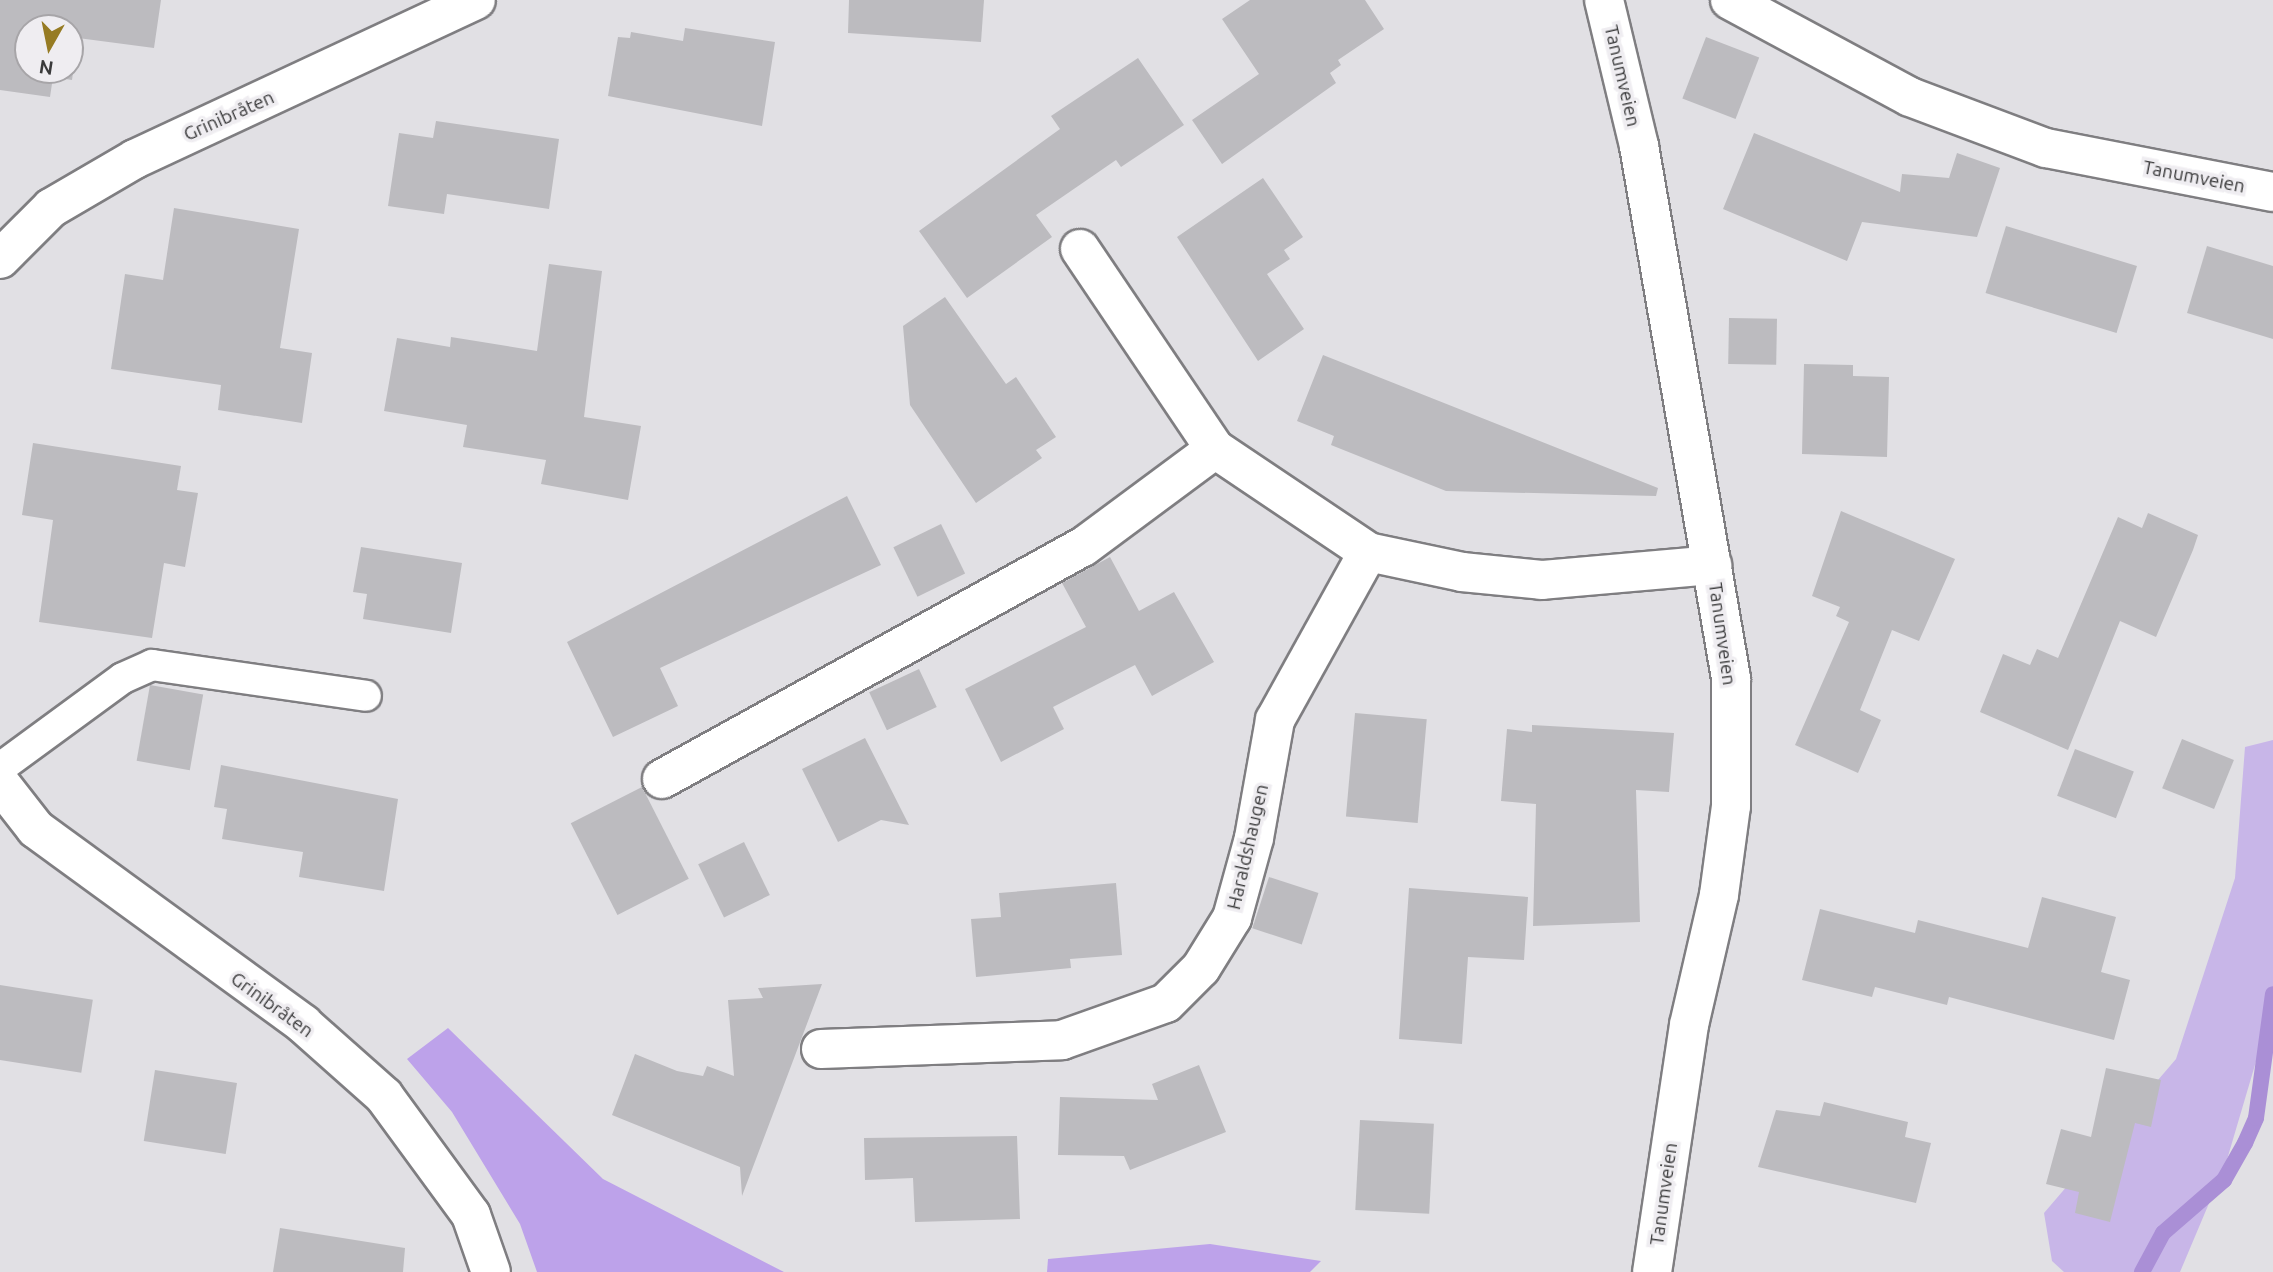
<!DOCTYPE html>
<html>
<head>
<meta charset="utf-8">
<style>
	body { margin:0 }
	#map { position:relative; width:2273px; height:1272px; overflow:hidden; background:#e1e0e4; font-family:Ubuntu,sans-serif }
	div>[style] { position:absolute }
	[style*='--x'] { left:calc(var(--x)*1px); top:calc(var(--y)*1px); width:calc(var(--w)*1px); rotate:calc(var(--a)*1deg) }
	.green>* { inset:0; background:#c8b6e8 }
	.forest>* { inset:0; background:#bda2ea }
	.stream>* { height:16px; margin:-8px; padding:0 8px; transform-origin:8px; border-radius:8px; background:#aa8fd6 }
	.building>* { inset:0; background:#bcbbbf; transform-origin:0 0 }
	.roads { filter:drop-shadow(2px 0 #7f7e81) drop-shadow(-2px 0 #7f7e81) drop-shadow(0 2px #7f7e81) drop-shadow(0 -2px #7f7e81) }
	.lane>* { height:30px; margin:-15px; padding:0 15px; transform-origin:15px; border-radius:15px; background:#fff }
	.street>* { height:38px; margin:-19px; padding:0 19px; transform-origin:19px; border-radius:19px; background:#fff }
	span { translate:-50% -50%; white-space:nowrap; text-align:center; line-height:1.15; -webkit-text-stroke:7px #efedf1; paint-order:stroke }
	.street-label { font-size:19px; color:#3a3a3b }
	.north { position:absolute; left:14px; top:14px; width:70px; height:70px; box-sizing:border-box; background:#efedf1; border:2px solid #a7a5a8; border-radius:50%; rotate:189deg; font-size:19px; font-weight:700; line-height:28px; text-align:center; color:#3a3a3b }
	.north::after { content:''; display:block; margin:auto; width:24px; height:32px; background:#967b23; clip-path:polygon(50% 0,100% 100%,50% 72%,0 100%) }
</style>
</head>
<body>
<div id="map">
	<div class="green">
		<i style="clip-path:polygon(2273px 740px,2273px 1004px,2226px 1163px,2180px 1272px,2064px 1272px,2052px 1261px,2044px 1213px,2176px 1059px,2235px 878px,2245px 747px)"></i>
	</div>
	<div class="forest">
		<i style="clip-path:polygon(448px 1028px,603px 1179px,784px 1272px,537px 1272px,520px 1224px,452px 1112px,407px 1059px)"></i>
		<i style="clip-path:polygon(1210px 1244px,1321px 1261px,1310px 1272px,1047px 1272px,1048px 1259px)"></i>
	</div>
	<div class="stream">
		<i style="--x:2142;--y:1272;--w:44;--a:-61.7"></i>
		<i style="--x:2163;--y:1233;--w:81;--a:-41"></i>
		<i style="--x:2224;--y:1180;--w:43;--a:-60.4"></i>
		<i style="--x:2245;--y:1143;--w:27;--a:-66"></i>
		<i style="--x:2256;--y:1118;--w:125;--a:-82.2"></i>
	</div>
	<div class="building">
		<i style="clip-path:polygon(evenodd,0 0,161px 0,154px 48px,78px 38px,72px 80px,53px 77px,50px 97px,0 90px,0 0,28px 28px,70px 28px,70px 70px,28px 70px,28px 28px)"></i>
		<i style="clip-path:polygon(849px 0,984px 0,981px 42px,848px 33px)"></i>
		<i style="clip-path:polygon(1250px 0,1365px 0,1384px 29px,1338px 60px,1341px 65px,1330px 73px,1336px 83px,1222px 164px,1192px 120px,1259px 74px,1222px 19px)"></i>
		<i style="clip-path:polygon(685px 28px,775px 42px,762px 126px,608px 96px,618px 37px,630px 38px,631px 32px,683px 41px)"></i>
		<i style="left:1706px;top:37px;width:57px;height:66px;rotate:21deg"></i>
		<i style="clip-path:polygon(1138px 58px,1184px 125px,1121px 167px,1116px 160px,1036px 215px,1052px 237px,967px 298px,919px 231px,1060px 129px,1051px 116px)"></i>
		<i style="clip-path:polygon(436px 121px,559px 139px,549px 209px,447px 194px,444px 214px,388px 206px,399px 133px,433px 138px)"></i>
		<i style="clip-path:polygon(1754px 133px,1900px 192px,1902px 174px,1949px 178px,1957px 153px,2000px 168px,1977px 237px,1862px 222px,1847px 261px,1723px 209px)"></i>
		<i style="clip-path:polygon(1263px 178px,1303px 237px,1284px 250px,1290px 259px,1267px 274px,1304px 329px,1258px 361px,1177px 237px)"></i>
		<i style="clip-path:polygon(174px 208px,299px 229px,280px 348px,312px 353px,302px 423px,218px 410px,221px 385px,111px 369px,125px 274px,163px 280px)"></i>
		<i style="left:2006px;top:226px;width:137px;height:70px;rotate:17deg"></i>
		<i style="clip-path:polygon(2207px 246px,2273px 266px,2273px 339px,2187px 313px)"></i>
		<i style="clip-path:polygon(549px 264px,602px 271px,584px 417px,641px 426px,628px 500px,541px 484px,546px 460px,463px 447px,467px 425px,384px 411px,397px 338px,450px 347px,451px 337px,537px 351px)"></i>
		<i style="clip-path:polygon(945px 297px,1006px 384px,1016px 377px,1056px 437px,1036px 450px,1042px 458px,976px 503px,910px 405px,903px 326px)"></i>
		<i style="left:1729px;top:318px;width:48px;height:46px;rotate:1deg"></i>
		<i style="clip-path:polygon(1323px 355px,1658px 488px,1656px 496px,1446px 491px,1331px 445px,1334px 436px,1297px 421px)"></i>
		<i style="clip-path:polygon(1804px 364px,1853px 365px,1853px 376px,1889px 377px,1887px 457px,1802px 454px)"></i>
		<i style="clip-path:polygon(33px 443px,181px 466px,177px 490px,198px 493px,185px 567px,164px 563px,152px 638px,39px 622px,53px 520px,22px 515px)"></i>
		<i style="clip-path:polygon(847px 496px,881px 565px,660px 668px,678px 706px,613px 737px,567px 642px)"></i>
		<i style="clip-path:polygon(1841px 511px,1955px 559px,1919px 641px,1892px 630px,1860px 710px,1881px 720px,1858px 773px,1795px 745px,1849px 622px,1836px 616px,1840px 607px,1812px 596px)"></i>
		<i style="clip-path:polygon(2148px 513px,2198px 535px,2193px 550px,2156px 637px,2120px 621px,2068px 750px,1980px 712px,2003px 654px,2030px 665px,2037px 649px,2058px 658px,2118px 517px,2142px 528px)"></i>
		<i style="left:941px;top:524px;width:55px;height:53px;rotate:64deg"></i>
		<i style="clip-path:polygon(361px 547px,462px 563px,451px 633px,363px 619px,367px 594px,353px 592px)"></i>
		<i style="clip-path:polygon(1110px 557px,1139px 611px,1174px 592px,1214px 662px,1152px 696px,1135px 665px,1053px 707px,1064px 729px,1001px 762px,965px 689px,1086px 627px,1062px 583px)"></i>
		<i style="left:919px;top:669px;width:42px;height:55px;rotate:65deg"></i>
		<i style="left:150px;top:685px;width:54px;height:77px;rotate:10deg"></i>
		<i style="left:1355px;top:713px;width:72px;height:104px;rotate:5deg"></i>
		<i style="clip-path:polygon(1532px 725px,1674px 733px,1669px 792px,1636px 790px,1640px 922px,1533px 926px,1536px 804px,1501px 801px,1507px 729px,1532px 732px)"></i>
		<i style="clip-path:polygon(865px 738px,909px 825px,881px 820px,838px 842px,802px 769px)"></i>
		<i style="left:2182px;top:739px;width:56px;height:53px;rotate:22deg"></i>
		<i style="left:2075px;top:749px;width:63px;height:50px;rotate:21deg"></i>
		<i style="clip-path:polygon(221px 765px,398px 799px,384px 891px,299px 877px,303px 852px,222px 839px,227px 809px,214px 807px)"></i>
		<i style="left:642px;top:787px;width:103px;height:80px;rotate:63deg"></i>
		<i style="left:744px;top:842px;width:59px;height:51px;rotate:64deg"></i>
		<i style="left:1269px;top:877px;width:52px;height:54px;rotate:18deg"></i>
		<i style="clip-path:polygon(1116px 883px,1122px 955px,1070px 959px,1071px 968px,976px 977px,971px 919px,1001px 917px,999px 893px)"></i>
		<i style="clip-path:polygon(1409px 888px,1528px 897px,1524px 960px,1468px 957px,1462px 1044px,1399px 1039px)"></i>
		<i style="clip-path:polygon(2042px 897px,2116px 917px,2101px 972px,2130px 980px,2114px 1040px,1949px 997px,1947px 1005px,1875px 987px,1872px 997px,1802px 980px,1820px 909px,1915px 933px,1918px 920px,2028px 948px)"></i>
		<i style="clip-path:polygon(822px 984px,742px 1196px,740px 1167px,612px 1115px,635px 1054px,677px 1071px,703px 1076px,707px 1066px,734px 1076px,728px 1000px,763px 998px,758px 988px)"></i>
		<i style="left:0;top:985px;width:94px;height:74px;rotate:9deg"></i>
		<i style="clip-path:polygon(1199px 1065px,1226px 1132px,1130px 1170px,1124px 1156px,1058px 1155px,1060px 1097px,1158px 1100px,1152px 1084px)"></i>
		<i style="clip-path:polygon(2106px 1068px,2161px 1080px,2151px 1127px,2135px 1123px,2110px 1222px,2075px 1213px,2079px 1192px,2046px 1184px,2061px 1129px,2091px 1137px)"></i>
		<i style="left:155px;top:1070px;width:83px;height:72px;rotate:9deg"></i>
		<i style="clip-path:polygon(1824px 1102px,1908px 1122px,1905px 1137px,1931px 1143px,1916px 1203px,1758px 1167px,1776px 1110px,1820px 1116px)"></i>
		<i style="left:1360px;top:1120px;width:74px;height:90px;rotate:3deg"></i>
		<i style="clip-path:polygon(1017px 1136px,1020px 1219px,915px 1222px,913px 1178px,865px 1180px,864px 1138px)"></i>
		<i style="clip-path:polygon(280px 1228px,405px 1248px,403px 1272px,273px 1272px)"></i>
	</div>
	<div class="roads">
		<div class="lane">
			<i style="--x:0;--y:768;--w:152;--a:-36.2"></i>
			<i style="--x:123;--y:678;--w:32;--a:-24"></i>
			<i style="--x:152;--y:665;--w:216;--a:8.2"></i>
		</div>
		<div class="street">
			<i style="--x:1604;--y:0;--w:150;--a:76.5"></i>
			<i style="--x:1639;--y:146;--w:540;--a:80.19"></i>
			<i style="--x:1731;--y:678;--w:128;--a:90"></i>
			<i style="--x:1731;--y:806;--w:90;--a:97.7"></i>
			<i style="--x:1719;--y:895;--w:133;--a:103"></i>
			<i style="--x:1689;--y:1025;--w:250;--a:98.5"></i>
			<i style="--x:1730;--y:0;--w:204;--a:28.3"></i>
			<i style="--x:1910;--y:97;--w:145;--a:20.6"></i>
			<i style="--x:2046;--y:148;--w:231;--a:11"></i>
			<i style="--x:1080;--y:249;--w:241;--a:56"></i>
			<i style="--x:1215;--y:449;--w:184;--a:33.9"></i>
			<i style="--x:1368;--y:552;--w:96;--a:12"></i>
			<i style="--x:1462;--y:572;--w:80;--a:5.7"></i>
			<i style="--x:1542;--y:580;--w:171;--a:-5"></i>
			<i style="--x:0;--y:259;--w:72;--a:-45"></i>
			<i style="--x:51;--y:208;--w:97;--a:-30.3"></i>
			<i style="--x:135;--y:159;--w:376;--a:-25"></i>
			<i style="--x:662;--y:779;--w:481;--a:-28.9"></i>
			<i style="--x:1083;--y:547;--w:164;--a:-36.6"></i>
			<i style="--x:0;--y:783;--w:58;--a:52"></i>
			<i style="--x:36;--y:829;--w:331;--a:36.1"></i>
			<i style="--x:303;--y:1024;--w:108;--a:41.6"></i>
			<i style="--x:384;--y:1096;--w:147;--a:53.8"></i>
			<i style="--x:471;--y:1215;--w:60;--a:70.7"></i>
			<i style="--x:821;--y:1049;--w:241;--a:-2.1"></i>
			<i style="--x:1062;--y:1040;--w:110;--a:-19.6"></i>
			<i style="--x:1166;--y:1003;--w:49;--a:-45"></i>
			<i style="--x:1201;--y:968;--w:59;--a:-58.2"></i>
			<i style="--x:1232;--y:918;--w:83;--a:-74.6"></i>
			<i style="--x:1254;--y:838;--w:120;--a:-79.9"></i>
			<i style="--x:1275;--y:720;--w:192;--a:-61"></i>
		</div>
	</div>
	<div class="street-label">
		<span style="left:1622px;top:76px;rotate:77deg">Tanumveien</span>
		<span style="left:229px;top:116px;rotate:-24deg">Grinibråten</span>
		<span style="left:2194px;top:177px;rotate:11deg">Tanumveien</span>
		<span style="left:1722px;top:634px;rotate:82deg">Tanumveien</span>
		<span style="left:1248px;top:847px;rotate:-77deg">Haraldshaugen</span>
		<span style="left:272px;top:1005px;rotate:36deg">Grinibråten</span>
		<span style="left:1664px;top:1194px;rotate:-82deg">Tanumveien</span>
	</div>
	<div class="north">N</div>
</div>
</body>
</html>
